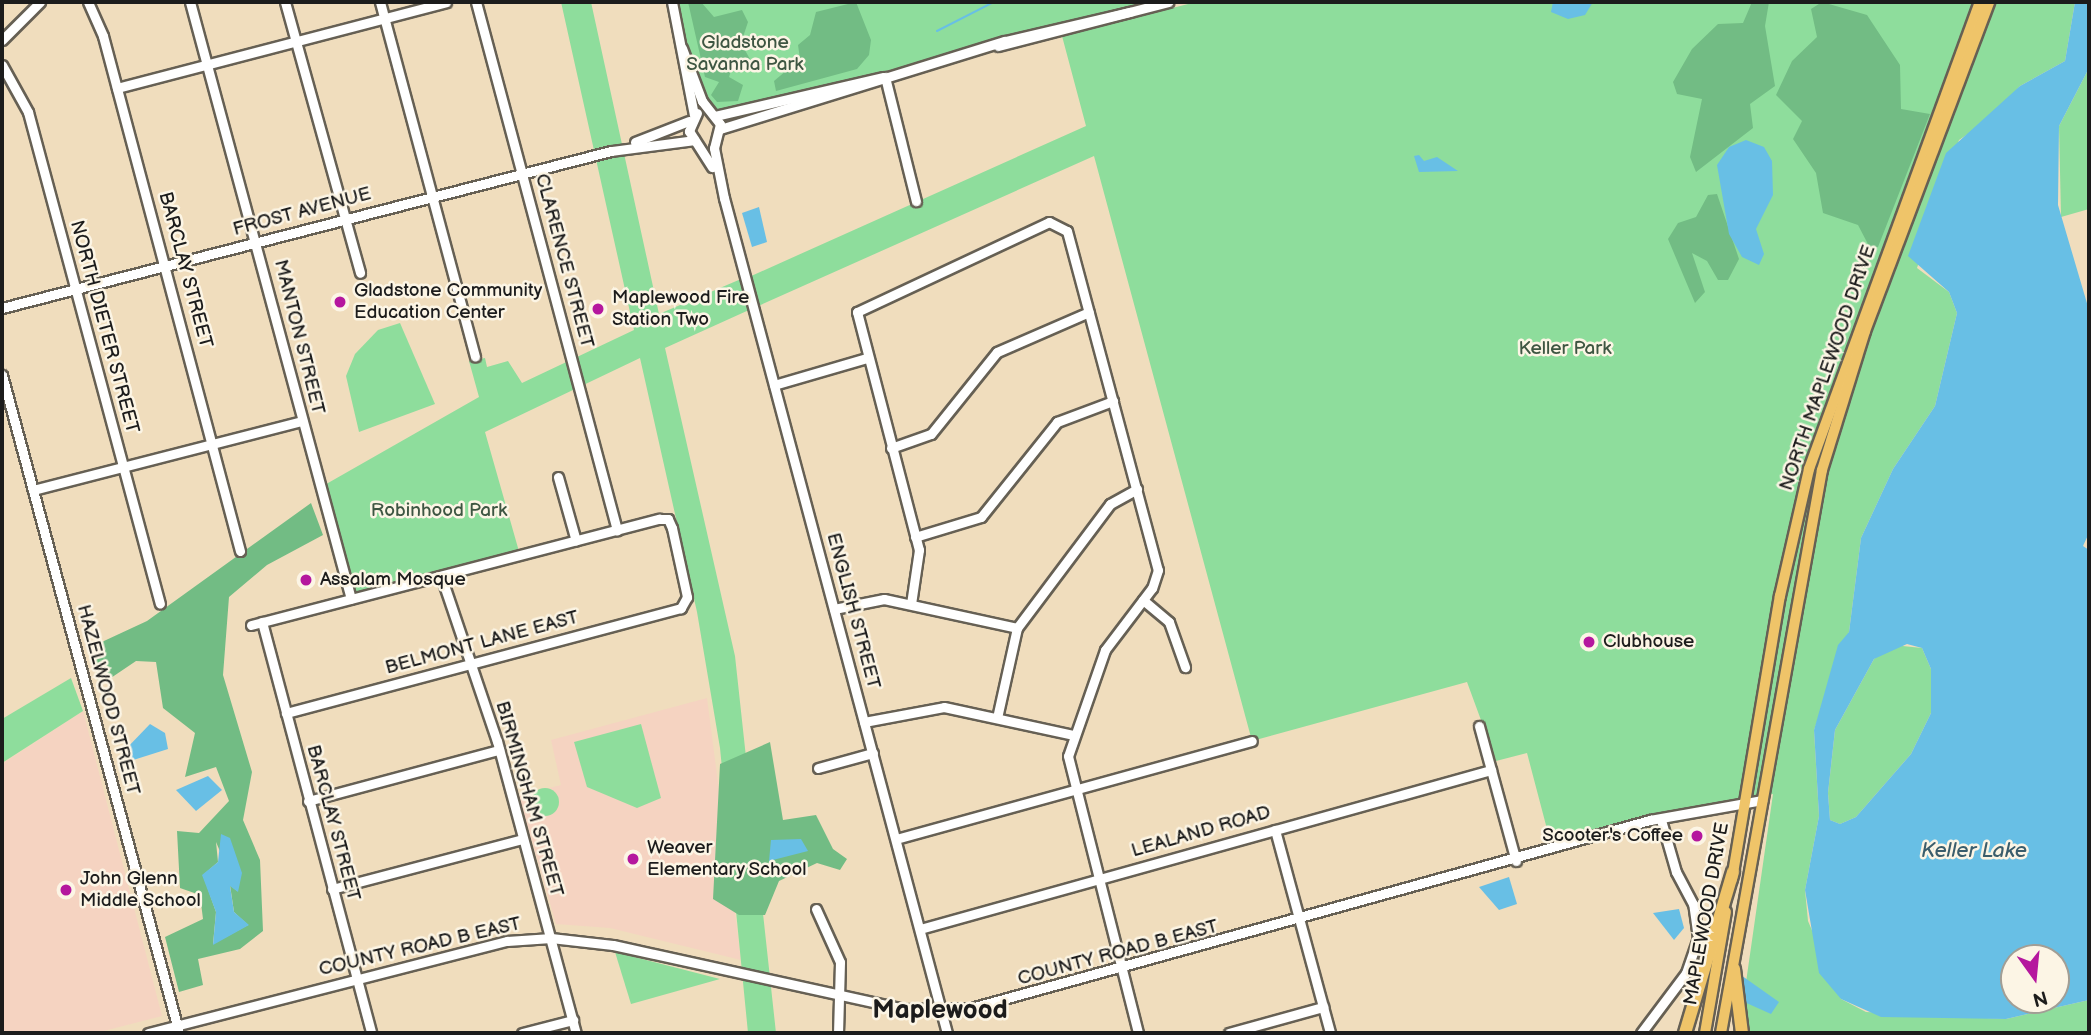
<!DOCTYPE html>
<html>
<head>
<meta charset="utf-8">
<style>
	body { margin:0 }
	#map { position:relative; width:2091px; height:1035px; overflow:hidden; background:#f0ddbd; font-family:"Balsamiq Sans",sans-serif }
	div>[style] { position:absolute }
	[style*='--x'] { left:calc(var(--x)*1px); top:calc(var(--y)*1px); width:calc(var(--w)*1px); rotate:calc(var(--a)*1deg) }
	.built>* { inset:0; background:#f5d3c1 }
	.green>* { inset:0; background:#8edd9c }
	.round { border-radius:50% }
	.forest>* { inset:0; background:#72bc84 }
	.water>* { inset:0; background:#68bfe5 }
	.stream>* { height:2px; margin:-1px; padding:0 1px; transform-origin:1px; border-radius:1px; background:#68bfe5 }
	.roads { filter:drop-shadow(2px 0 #666054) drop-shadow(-2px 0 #666054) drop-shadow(0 2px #666054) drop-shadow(0 -2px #666054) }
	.minor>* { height:9px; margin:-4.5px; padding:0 4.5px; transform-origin:4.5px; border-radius:4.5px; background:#fff }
	.major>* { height:10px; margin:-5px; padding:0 5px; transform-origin:5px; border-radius:5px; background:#efc469 }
	.highway>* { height:12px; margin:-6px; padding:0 6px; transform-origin:6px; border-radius:6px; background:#efc469 }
	.dots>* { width:19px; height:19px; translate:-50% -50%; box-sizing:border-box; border:4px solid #fcf5e5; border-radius:50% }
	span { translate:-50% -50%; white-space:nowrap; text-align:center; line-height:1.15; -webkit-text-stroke:5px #fcf5e5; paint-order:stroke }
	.park-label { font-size:19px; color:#3e5642 }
	.street-label { font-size:19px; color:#1c1c1c }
	.poi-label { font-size:19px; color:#1c1c1c }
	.left { translate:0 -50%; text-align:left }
	.right { translate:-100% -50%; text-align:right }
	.water-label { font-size:21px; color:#3a5d6c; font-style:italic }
	.district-label { font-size:26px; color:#1c1c1c; font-weight:700 }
	.frame { position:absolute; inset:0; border:4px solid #1c1c1c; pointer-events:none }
	.north { position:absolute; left:2000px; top:944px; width:70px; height:70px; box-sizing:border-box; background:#fcf5e5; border:2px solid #a29e95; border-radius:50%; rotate:165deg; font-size:19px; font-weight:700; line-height:28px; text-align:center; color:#1c1c1c }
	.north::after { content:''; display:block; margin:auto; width:24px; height:32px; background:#b5179e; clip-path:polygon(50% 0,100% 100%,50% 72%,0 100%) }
</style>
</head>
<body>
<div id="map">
	<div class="built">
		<i style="clip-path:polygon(707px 698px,741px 960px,610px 928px,556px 924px,519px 796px,561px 785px,551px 740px)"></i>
		<i style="clip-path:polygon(83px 711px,162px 1016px,96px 1033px,2px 1033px,2px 764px)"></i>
	</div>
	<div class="green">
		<i style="clip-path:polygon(561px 2px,591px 2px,659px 314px,741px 279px,749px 310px,665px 348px,735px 656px,776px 1033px,748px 1033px,720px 748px,697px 612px,640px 358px,485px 432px,520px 555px,351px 599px,321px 487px,479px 397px,469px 361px,485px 358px,487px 367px,508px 361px,522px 383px,634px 330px)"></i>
		<i style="clip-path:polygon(674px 2px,1143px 2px,1143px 4px,707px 118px)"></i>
		<i style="clip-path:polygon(1196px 2px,2075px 2px,2065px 61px,2020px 86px,1993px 117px,1959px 140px,1917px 268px,1949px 292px,1957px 313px,1935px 406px,1893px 469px,1861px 538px,1849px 632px,1814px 730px,1819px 816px,1805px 890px,1808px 921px,1841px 999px,1866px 1012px,2006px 1019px,2089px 1000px,2089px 1033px,1744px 1033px,1740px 1024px,1773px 794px,1716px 803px,1552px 848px,1527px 753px,1496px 761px,1467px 682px,1252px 741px,1094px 156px,756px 307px,749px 277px,1086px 126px,1062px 36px)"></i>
		<i style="clip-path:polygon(2089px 68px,2089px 209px,2061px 217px,2059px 126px)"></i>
		<i style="clip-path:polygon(400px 323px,435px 404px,359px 432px,346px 376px,355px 354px,378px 330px)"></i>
		<i style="clip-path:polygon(1893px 645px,1922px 648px,1931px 669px,1931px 713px,1911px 754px,1856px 817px,1840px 824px,1830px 820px,1828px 793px,1835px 730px,1874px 659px)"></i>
		<i style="clip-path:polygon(71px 678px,83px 711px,2px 763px,2px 719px)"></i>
		<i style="clip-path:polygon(641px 724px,661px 798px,637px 808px,587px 787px,574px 742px)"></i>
		<i class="round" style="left:531px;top:788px;width:28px;height:28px"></i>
		<i style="clip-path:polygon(615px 952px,720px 979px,631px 1004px)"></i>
	</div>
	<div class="forest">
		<i style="clip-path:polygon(688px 2px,701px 2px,714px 17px,742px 10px,748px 22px,741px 43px,751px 61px,743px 68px,733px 64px,729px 77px,743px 85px,738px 101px,717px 102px,711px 95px,719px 82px,705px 77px)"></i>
		<i style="clip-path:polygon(856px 2px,871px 40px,869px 55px,857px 69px,776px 91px,774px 81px,800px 59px,798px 45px,810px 35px,816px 12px)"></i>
		<i style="clip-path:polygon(1752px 2px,1769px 2px,1765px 26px,1775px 86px,1750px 104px,1753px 128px,1696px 172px,1690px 157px,1702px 99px,1677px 94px,1673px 82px,1692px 49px,1718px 24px,1743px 23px)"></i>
		<i style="clip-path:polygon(1822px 2px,1867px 15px,1900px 65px,1901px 109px,1930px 114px,1878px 247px,1870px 248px,1858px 225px,1823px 213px,1816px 173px,1793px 139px,1802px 121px,1776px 95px,1792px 61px,1817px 37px,1811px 9px)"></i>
		<i style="clip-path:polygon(1717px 194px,1739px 259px,1728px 280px,1718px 280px,1707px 261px,1692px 253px,1705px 292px,1695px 303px,1668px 239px,1678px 223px,1696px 217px,1708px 195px)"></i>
		<i style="clip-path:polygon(evenodd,311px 503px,323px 535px,267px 565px,229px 597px,223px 675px,252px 772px,243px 820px,260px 860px,263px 931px,240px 949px,198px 959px,203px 985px,179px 992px,165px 937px,203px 919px,200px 895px,180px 888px,177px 831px,199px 833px,229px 801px,216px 767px,185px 777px,195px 733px,163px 708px,156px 662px,136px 661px,99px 686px,91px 647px,147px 621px,311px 503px,216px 842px,237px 891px,230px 885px,234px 912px,248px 925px,213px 944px,216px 912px,203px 875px,218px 862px,216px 842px)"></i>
		<i style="clip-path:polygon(770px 742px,783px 820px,816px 815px,833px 849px,847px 859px,840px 870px,817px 863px,779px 881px,765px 915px,739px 915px,713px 899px,720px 764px)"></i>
	</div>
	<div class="water">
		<i style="clip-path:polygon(1553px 2px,1593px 2px,1585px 15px,1568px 19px,1551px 12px)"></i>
		<i style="clip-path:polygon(evenodd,2075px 2px,2089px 2px,2089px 68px,2059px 126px,2058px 205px,2089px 310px,2089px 533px,2083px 546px,2089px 550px,2089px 1000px,2006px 1019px,1881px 1017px,1841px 999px,1819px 973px,1805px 890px,1819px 816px,1814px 730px,1838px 645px,1849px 632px,1861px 538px,1893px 469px,1935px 406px,1957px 313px,1949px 292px,1908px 256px,1946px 153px,2020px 86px,2065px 61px,2075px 2px,1907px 644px,1922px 648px,1931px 669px,1931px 713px,1911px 754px,1856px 817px,1840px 824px,1830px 820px,1828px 793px,1835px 730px,1874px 659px,1907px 644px,2075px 2px,2014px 958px,2056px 958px,2056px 1000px,2014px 1000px,2014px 958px)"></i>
		<i style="clip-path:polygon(1746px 140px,1764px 147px,1772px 161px,1773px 195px,1756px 229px,1764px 254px,1759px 265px,1742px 257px,1729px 234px,1717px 165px,1729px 147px)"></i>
		<i style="clip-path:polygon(1419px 155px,1424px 161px,1437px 157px,1458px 171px,1419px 172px,1414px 156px)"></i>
		<i style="clip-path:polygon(759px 207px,767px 242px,752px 247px,742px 213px)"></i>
		<i style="clip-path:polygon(150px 724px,165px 733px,168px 749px,127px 762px,124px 751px)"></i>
		<i style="clip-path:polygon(208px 776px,222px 790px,196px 811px,176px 790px)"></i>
		<i style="clip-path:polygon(221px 834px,230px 838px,242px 873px,238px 892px,230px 886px,234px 912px,249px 925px,213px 945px,216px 912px,202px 875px,218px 862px)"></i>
		<i style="clip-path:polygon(801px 839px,808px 851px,769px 861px,771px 840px)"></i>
		<i style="clip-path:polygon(1509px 877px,1517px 904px,1499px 910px,1479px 887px)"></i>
		<i style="clip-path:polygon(1679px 909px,1684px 928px,1674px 940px,1653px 913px)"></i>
		<i style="clip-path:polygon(1738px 973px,1779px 1002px,1771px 1014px,1742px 1001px)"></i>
	</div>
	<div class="stream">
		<i style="--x:937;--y:31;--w:64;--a:-27"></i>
	</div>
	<div class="roads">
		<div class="minor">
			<i style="--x:88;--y:2;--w:37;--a:66"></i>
			<i style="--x:103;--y:36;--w:533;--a:75.1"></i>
			<i style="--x:190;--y:2;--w:618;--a:74.91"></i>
			<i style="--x:285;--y:2;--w:281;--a:74.5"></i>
			<i style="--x:380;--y:2;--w:367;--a:75"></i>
			<i style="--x:476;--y:2;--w:547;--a:75.05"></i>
			<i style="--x:672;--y:2;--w:115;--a:79"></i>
			<i style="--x:2;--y:40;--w:54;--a:-45"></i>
			<i style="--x:998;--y:46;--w:176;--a:-14.5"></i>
			<i style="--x:682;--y:48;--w:57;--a:69.3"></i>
			<i style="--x:702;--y:101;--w:29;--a:52"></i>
			<i style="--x:720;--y:124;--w:25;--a:104"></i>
			<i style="--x:714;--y:148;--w:51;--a:78.7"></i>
			<i style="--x:724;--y:198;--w:864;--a:75.05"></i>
			<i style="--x:2;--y:65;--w:54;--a:61"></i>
			<i style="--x:28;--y:112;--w:509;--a:74.98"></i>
			<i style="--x:885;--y:77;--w:128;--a:76"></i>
			<i style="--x:117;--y:88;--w:340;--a:-14.6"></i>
			<i style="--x:697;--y:113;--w:20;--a:114"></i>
			<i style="--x:689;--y:131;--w:43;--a:57.4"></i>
			<i style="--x:715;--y:116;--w:172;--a:-13.1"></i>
			<i style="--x:720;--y:129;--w:298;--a:-17.2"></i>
			<i style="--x:1005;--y:41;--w:128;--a:-13.1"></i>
			<i style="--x:635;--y:142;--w:58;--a:-21.3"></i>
			<i style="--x:2;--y:308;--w:629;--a:-14.46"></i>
			<i style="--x:611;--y:151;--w:84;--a:-7.5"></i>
			<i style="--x:2;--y:375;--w:681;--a:74.94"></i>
			<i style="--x:774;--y:385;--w:97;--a:-16.2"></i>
			<i style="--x:891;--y:448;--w:42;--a:-19.3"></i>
			<i style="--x:931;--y:434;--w:105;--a:-51.2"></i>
			<i style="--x:997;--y:352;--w:100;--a:-23.5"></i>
			<i style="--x:558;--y:477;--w:66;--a:74.3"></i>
			<i style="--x:33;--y:490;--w:278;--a:-14.4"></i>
			<i style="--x:915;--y:537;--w:69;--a:-16.9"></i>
			<i style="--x:981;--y:517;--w:122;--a:-51.3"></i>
			<i style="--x:1057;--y:422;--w:60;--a:-20.6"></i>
			<i style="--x:441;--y:576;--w:174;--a:71.3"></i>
			<i style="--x:497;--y:741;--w:302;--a:74.9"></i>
			<i style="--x:1143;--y:600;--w:34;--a:40"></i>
			<i style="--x:1169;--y:622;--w:48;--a:70.4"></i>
			<i style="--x:911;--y:604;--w:55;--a:-81.6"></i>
			<i style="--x:919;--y:550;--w:246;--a:-104.6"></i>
			<i style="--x:857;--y:312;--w:212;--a:-25.1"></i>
			<i style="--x:1049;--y:222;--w:20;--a:27"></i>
			<i style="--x:1067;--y:231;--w:351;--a:75"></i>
			<i style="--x:1158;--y:570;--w:19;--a:108"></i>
			<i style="--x:1152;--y:588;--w:78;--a:127.2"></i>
			<i style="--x:1105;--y:650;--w:112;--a:109.2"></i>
			<i style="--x:1068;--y:756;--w:286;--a:75.8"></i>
			<i style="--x:834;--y:609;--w:51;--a:-11.3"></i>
			<i style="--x:884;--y:599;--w:136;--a:12.3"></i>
			<i style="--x:1017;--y:628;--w:155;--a:-53.1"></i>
			<i style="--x:1110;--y:504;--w:31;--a:-29"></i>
			<i style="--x:262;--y:622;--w:425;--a:75.1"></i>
			<i style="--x:251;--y:625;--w:422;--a:-14.6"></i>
			<i style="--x:659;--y:519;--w:9;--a:0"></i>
			<i style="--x:668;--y:519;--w:10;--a:66"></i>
			<i style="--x:672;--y:528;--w:71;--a:77.7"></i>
			<i style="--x:687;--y:597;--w:13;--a:119"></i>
			<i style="--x:681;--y:608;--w:409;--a:165.1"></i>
			<i style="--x:997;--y:718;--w:92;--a:-77.5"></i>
			<i style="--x:864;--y:722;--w:81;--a:-10.6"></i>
			<i style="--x:944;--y:707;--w:133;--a:12.2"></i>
			<i style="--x:1479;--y:726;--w:140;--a:74.7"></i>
			<i style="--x:818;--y:768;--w:57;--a:-15.3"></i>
			<i style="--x:308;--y:801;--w:198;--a:-15"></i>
			<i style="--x:1275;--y:830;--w:210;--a:74.8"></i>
			<i style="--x:896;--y:839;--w:369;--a:-15.4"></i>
			<i style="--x:332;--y:889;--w:197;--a:-14.7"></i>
			<i style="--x:816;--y:909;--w:58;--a:65.6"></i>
			<i style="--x:840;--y:962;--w:71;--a:91.6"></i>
			<i style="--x:920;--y:929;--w:593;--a:-15.56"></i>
			<i style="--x:148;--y:1033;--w:371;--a:-14.4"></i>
			<i style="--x:507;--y:941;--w:44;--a:-3.9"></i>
			<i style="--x:551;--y:938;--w:62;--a:6.4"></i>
			<i style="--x:613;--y:945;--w:299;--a:12.4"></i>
			<i style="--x:905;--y:1009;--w:66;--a:-0.9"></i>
			<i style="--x:971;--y:1008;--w:705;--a:-15.48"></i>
			<i style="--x:1650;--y:820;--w:114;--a:-10.1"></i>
			<i style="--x:522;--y:1033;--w:53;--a:-14.3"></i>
			<i style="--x:1229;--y:1033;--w:98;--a:-15.5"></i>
			<i style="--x:1641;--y:1033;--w:75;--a:-53.1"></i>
			<i style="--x:1686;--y:973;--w:37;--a:-71"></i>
			<i style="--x:1698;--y:938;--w:34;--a:-98"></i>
			<i style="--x:1693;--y:904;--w:36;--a:-118"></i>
			<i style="--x:1676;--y:872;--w:54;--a:-106.1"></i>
		</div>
		<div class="major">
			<i style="--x:1732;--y:879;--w:287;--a:-80.4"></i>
			<i style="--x:1780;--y:596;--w:130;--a:-77.1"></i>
			<i style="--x:1809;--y:469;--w:497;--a:-69.9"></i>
			<i style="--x:1705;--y:1033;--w:123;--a:-80.2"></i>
			<i style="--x:1721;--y:1033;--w:572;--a:-79.83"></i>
			<i style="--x:1822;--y:470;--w:145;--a:-72.8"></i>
			<i style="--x:1865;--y:331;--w:352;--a:-69.3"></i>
		</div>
		<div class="highway">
			<i style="--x:1734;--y:969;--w:64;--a:82.9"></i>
			<i style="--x:1685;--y:1033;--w:168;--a:-73.4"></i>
		</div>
	</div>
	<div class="dots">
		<i style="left:340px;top:302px;background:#b5179e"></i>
		<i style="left:598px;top:309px;background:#b5179e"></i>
		<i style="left:306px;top:580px;background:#b5179e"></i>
		<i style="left:1589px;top:642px;background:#b5179e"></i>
		<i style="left:1697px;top:836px;background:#b5179e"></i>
		<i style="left:633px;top:859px;background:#b5179e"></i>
		<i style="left:66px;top:890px;background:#b5179e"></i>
	</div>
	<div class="park-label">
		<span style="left:745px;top:54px">Gladstone<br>Savanna Park</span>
		<span style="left:1565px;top:349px">Keller Park</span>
		<span style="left:439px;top:511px">Robinhood Park</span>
	</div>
	<div class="street-label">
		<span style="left:302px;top:212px;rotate:-15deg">FROST AVENUE</span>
		<span style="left:564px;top:261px;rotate:75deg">CLARENCE STREET</span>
		<span style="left:185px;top:270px;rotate:75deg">BARCLAY STREET</span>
		<span style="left:104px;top:327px;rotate:75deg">NORTH DIETER STREET</span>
		<span style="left:299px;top:337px;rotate:76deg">MANTON STREET</span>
		<span style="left:1828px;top:368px;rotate:-71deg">NORTH MAPLEWOOD DRIVE</span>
		<span style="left:853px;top:611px;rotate:75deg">ENGLISH STREET</span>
		<span style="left:482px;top:643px;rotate:-15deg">BELMONT LANE EAST</span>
		<span style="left:108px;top:700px;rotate:75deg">HAZELWOOD STREET</span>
		<span style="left:529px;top:799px;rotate:74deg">BIRMINGHAM STREET</span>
		<span style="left:333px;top:823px;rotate:75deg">BARCLAY STREET</span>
		<span style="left:1201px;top:832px;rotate:-16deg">LEALAND ROAD</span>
		<span style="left:1707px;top:914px;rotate:-80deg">MAPLEWOOD DRIVE</span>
		<span style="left:420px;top:947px;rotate:-13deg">COUNTY ROAD B EAST</span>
		<span style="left:1118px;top:953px;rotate:-15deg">COUNTY ROAD B EAST</span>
	</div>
	<div class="poi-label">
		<span class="left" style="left:354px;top:302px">Gladstone Community<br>Education Center</span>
		<span class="left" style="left:612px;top:309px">Maplewood Fire<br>Station Two</span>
		<span class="left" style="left:320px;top:580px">Assalam Mosque</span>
		<span class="left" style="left:1603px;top:642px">Clubhouse</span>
		<span class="right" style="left:1683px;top:836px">Scooter's Coffee</span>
		<span class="left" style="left:647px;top:859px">Weaver<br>Elementary School</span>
		<span class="left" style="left:80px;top:890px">John Glenn<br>Middle School</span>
	</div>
	<div class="water-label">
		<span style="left:1974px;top:851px">Keller Lake</span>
	</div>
	<div class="district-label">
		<span style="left:940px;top:1011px">Maplewood</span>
	</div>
	<div class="frame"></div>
	<div class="north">N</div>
</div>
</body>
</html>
